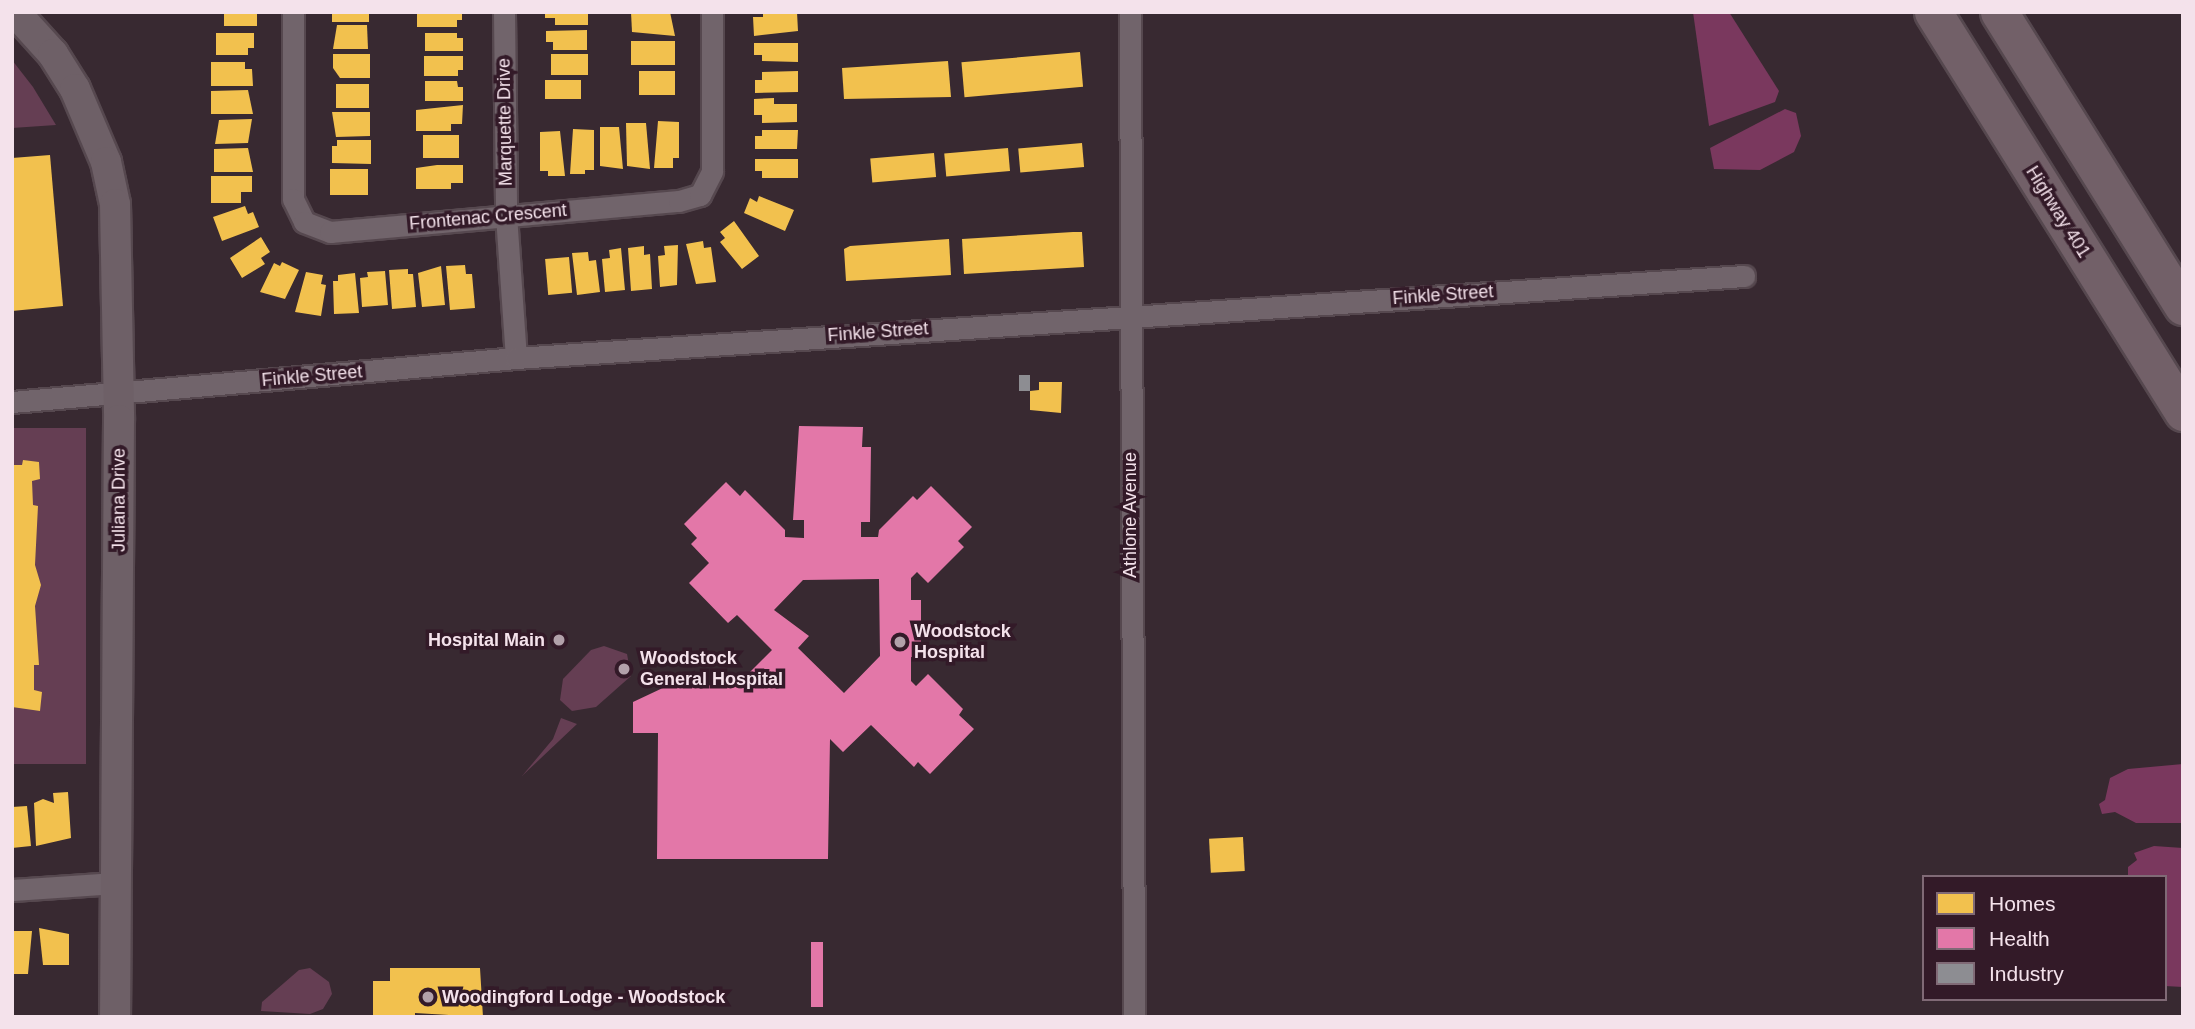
<!DOCTYPE html>
<html>
<head>
<meta charset="utf-8">
<style>
	body { margin:0 }
	#map { position:relative; width:2195px; height:1029px; overflow:hidden; background:#382931; font-family:Arial,sans-serif }
	div>[style] { position:absolute }
	[style*='--x'] { left:calc(var(--x)*1px); top:calc(var(--y)*1px); width:calc(var(--w)*1px); rotate:calc(var(--a)*1deg) }
	.green>* { inset:0; background:#653e53; transform-origin:0 0 }
	.water>* { inset:0; background:#7a385e }
	.homes>* { inset:0; background:#f2c14e; transform-origin:0 0 }
	.health>* { inset:0; background:#e377a8; transform-origin:0 0 }
	.industry>* { inset:0; background:#8d8d92; transform-origin:0 0 }
	.roads { filter:drop-shadow(2px 0 #56484f) drop-shadow(-2px 0 #56484f) drop-shadow(0 2px #56484f) drop-shadow(0 -2px #56484f) }
	.street>* { height:21px; margin:-10.5px; padding:0 10.5px; transform-origin:10.5px; border-radius:10.5px; background:#71646b }
	.secondary>* { height:30px; margin:-15px; padding:0 15px; transform-origin:15px; border-radius:15px; background:#6e6067 }
	.highway>* { height:37px; margin:-18.5px; padding:0 18.5px; transform-origin:18.5px; border-radius:18.5px; background:#726068 }
	.dots>* { width:19px; height:19px; translate:-50% -50%; box-sizing:border-box; border:4px solid #331a28; border-radius:50% }
	span { translate:-50% -50%; white-space:nowrap; text-align:center; line-height:1.15; -webkit-text-stroke:7px #331a28; paint-order:stroke }
	.street-label { font-size:18px; color:#f4e2eb }
	.poi-label { font-size:18px; color:#f4e2eb; font-weight:700 }
	.left { translate:0 -50%; text-align:left }
	.right { translate:-100% -50%; text-align:right }
	.frame { position:absolute; inset:0; border:14px solid #f4e2eb; pointer-events:none }
	.legend { position:absolute; left:1922px; top:875px; width:245px; height:126px; box-sizing:border-box; background:#331a28; border:2px solid #806a76; margin:0; padding:9px 12px; list-style:none; font-size:21px; color:#f4e2eb }
	.legend li { display:flex; align-items:center; gap:14px; height:35px }
	.legend b { width:35px; border:2px solid #806a76 }
</style>
</head>
<body>
<div id="map">
	<div class="green">
		<i style="clip-path:polygon(12px 60px,33px 87px,56px 125px,12px 128px)"></i>
		<i style="left:86px;top:428px;width:336px;height:74px;rotate:90deg"></i>
		<i style="clip-path:polygon(604px 646px,627px 654px,631px 676px,596px 707px,572px 711px,560px 700px,563px 679px,591px 650px)"></i>
		<i style="clip-path:polygon(561px 718px,577px 724px,522px 776px,553px 739px)"></i>
		<i style="clip-path:polygon(310px 968px,329px 982px,332px 994px,323px 1009px,310px 1014px,261px 1011px,262px 1002px,299px 970px)"></i>
	</div>
	<div class="water">
		<i style="clip-path:polygon(1693px 12px,1729px 12px,1779px 91px,1775px 102px,1709px 126px)"></i>
		<i style="clip-path:polygon(1785px 109px,1796px 113px,1801px 136px,1794px 152px,1760px 170px,1714px 169px,1710px 148px)"></i>
		<i style="clip-path:polygon(2183px 764px,2183px 823px,2136px 823px,2115px 812px,2102px 814px,2099px 804px,2105px 800px,2110px 778px,2128px 769px)"></i>
		<i style="clip-path:polygon(2154px 846px,2183px 848px,2183px 987px,2165px 986px,2165px 877px,2128px 877px,2128px 867px,2137px 860px,2134px 853px)"></i>
	</div>
	<div class="homes">
		<i style="left:224px;top:12px;width:33px;height:14px"></i>
		<i style="left:332px;top:12px;width:37px;height:10px"></i>
		<i style="clip-path:polygon(417px 12px,462px 12px,462px 20px,457px 20px,457px 27px,417px 27px)"></i>
		<i style="clip-path:polygon(545px 12px,588px 12px,588px 25px,555px 25px,555px 18px,545px 18px)"></i>
		<i style="clip-path:polygon(631px 12px,670px 12px,675px 36px,632px 32px)"></i>
		<i style="clip-path:polygon(763px 12px,797px 12px,798px 31px,754px 36px,753px 17px,763px 17px)"></i>
		<i style="clip-path:polygon(337px 25px,367px 25px,368px 49px,333px 49px)"></i>
		<i style="clip-path:polygon(587px 30px,587px 50px,553px 50px,553px 42px,546px 42px,546px 31px)"></i>
		<i style="clip-path:polygon(216px 33px,254px 33px,254px 48px,248px 48px,248px 55px,216px 55px)"></i>
		<i style="clip-path:polygon(425px 33px,457px 33px,457px 38px,463px 38px,463px 51px,425px 51px)"></i>
		<i style="left:631px;top:41px;width:44px;height:24px"></i>
		<i style="clip-path:polygon(754px 43px,798px 43px,798px 62px,762px 61px,762px 55px,754px 55px)"></i>
		<i style="left:1080px;top:52px;width:35px;height:119px;rotate:85deg"></i>
		<i style="clip-path:polygon(333px 54px,370px 54px,370px 78px,340px 78px,333px 68px)"></i>
		<i style="left:551px;top:54px;width:37px;height:21px"></i>
		<i style="clip-path:polygon(424px 56px,463px 56px,463px 70px,458px 70px,458px 76px,424px 76px)"></i>
		<i style="clip-path:polygon(948px 61px,951px 97px,844px 99px,842px 68px)"></i>
		<i style="clip-path:polygon(211px 62px,245px 62px,245px 69px,252px 69px,253px 86px,211px 86px)"></i>
		<i style="left:639px;top:71px;width:36px;height:24px"></i>
		<i style="clip-path:polygon(798px 71px,798px 92px,755px 93px,755px 80px,762px 80px,762px 72px)"></i>
		<i style="left:545px;top:80px;width:36px;height:19px"></i>
		<i style="clip-path:polygon(425px 81px,457px 81px,458px 87px,463px 87px,463px 101px,425px 101px)"></i>
		<i style="left:336px;top:84px;width:33px;height:24px"></i>
		<i style="clip-path:polygon(248px 90px,253px 114px,211px 114px,211px 91px)"></i>
		<i style="clip-path:polygon(774px 98px,774px 104px,797px 104px,797px 122px,762px 123px,762px 115px,754px 115px,754px 99px)"></i>
		<i style="clip-path:polygon(463px 105px,462px 124px,451px 124px,451px 131px,416px 131px,416px 110px)"></i>
		<i style="clip-path:polygon(332px 112px,370px 112px,370px 136px,336px 137px)"></i>
		<i style="clip-path:polygon(252px 119px,248px 143px,215px 144px,219px 120px)"></i>
		<i style="clip-path:polygon(658px 121px,679px 122px,679px 158px,673px 158px,673px 168px,654px 168px)"></i>
		<i style="clip-path:polygon(626px 123px,646px 123px,650px 169px,627px 166px)"></i>
		<i style="clip-path:polygon(600px 127px,619px 127px,623px 169px,600px 166px)"></i>
		<i style="clip-path:polygon(573px 129px,594px 130px,594px 170px,585px 170px,585px 174px,570px 174px)"></i>
		<i style="clip-path:polygon(762px 130px,798px 130px,797px 149px,755px 149px,755px 136px,762px 136px)"></i>
		<i style="clip-path:polygon(560px 131px,565px 176px,548px 176px,548px 171px,540px 171px,540px 132px)"></i>
		<i style="left:423px;top:135px;width:36px;height:23px"></i>
		<i style="clip-path:polygon(337px 140px,371px 140px,371px 164px,332px 163px,332px 146px,337px 146px)"></i>
		<i style="left:1082px;top:143px;width:24px;height:64px;rotate:85deg"></i>
		<i style="clip-path:polygon(248px 148px,253px 172px,214px 172px,214px 149px)"></i>
		<i style="left:1008px;top:148px;width:23px;height:64px;rotate:85deg"></i>
		<i style="left:934px;top:153px;width:24px;height:64px;rotate:85deg"></i>
		<i style="clip-path:polygon(50px 155px,63px 306px,12px 311px,12px 158px)"></i>
		<i style="clip-path:polygon(755px 159px,798px 159px,798px 178px,762px 178px,762px 171px,755px 171px)"></i>
		<i style="clip-path:polygon(437px 165px,463px 165px,463px 183px,451px 183px,451px 189px,416px 189px,416px 168px)"></i>
		<i style="left:330px;top:169px;width:38px;height:26px"></i>
		<i style="clip-path:polygon(211px 176px,252px 176px,252px 192px,241px 192px,241px 203px,211px 203px)"></i>
		<i style="clip-path:polygon(759px 196px,794px 210px,785px 231px,744px 213px,750px 198px,757px 202px)"></i>
		<i style="clip-path:polygon(245px 206px,248px 214px,253px 212px,259px 227px,222px 241px,213px 217px)"></i>
		<i style="clip-path:polygon(734px 221px,759px 256px,742px 269px,720px 242px,725px 238px,720px 232px)"></i>
		<i style="clip-path:polygon(1073px 232px,1082px 232px,1084px 267px,964px 274px,962px 239px)"></i>
		<i style="clip-path:polygon(261px 237px,270px 252px,261px 258px,265px 264px,242px 278px,230px 258px)"></i>
		<i style="clip-path:polygon(949px 239px,951px 275px,846px 281px,844px 249px,850px 246px)"></i>
		<i style="clip-path:polygon(703px 241px,704px 248px,711px 247px,716px 282px,696px 284px,686px 244px)"></i>
		<i style="clip-path:polygon(678px 245px,677px 285px,660px 287px,658px 256px,665px 255px,664px 246px)"></i>
		<i style="clip-path:polygon(644px 246px,644px 255px,650px 254px,652px 289px,631px 291px,628px 248px)"></i>
		<i style="clip-path:polygon(621px 248px,625px 290px,605px 292px,602px 259px,610px 258px,609px 250px)"></i>
		<i style="clip-path:polygon(588px 252px,589px 261px,596px 260px,600px 292px,577px 295px,572px 253px)"></i>
		<i style="left:569px;top:257px;width:36px;height:24px;rotate:85deg"></i>
		<i style="clip-path:polygon(282px 262px,299px 270px,285px 299px,260px 292px,274px 263px,280px 266px)"></i>
		<i style="clip-path:polygon(465px 265px,466px 274px,472px 274px,475px 308px,450px 310px,446px 266px)"></i>
		<i style="clip-path:polygon(441px 266px,445px 305px,422px 307px,418px 273px)"></i>
		<i style="clip-path:polygon(408px 269px,408px 274px,413px 274px,416px 307px,392px 309px,389px 270px)"></i>
		<i style="clip-path:polygon(385px 271px,388px 305px,362px 307px,360px 278px,368px 277px,367px 272px)"></i>
		<i style="clip-path:polygon(306px 272px,323px 275px,321px 284px,326px 285px,321px 316px,295px 312px)"></i>
		<i style="clip-path:polygon(355px 273px,359px 313px,334px 314px,333px 281px,338px 281px,338px 275px)"></i>
		<i style="clip-path:polygon(1039px 382px,1062px 382px,1061px 413px,1030px 410px,1030px 391px,1039px 390px)"></i>
		<i style="clip-path:polygon(23px 460px,39px 462px,40px 479px,32px 481px,33px 505px,38px 506px,35px 565px,41px 585px,35px 606px,39px 665px,34px 665px,34px 690px,42px 692px,40px 711px,12px 707px,12px 465px,22px 465px)"></i>
		<i style="clip-path:polygon(68px 792px,71px 838px,36px 846px,34px 803px,43px 799px,54px 803px,53px 793px)"></i>
		<i style="clip-path:polygon(27px 806px,31px 846px,12px 848px,12px 807px)"></i>
		<i style="left:1243px;top:837px;width:34px;height:34px;rotate:87deg"></i>
		<i style="clip-path:polygon(39px 928px,69px 934px,69px 965px,43px 965px)"></i>
		<i style="clip-path:polygon(12px 931px,32px 931px,28px 974px,13px 974px)"></i>
		<i style="clip-path:polygon(390px 968px,480px 968px,483px 1017px,415px 1013px,415px 1017px,373px 1017px,373px 981px,390px 981px)"></i>
	</div>
	<div class="health">
		<i style="clip-path:polygon(evenodd,799px 426px,863px 427px,862px 447px,871px 447px,870px 522px,861px 522px,861px 537px,878px 537px,879px 530px,913px 496px,917px 500px,931px 486px,972px 527px,958px 541px,964px 547px,928px 583px,917px 572px,911px 578px,911px 600px,921px 600px,921px 658px,911px 657px,911px 681px,916px 686px,928px 674px,963px 709px,959px 715px,974px 729px,930px 774px,918px 762px,914px 767px,871px 725px,843px 752px,830px 739px,828px 859px,657px 859px,658px 733px,633px 733px,633px 702px,667px 686px,737px 685px,772px 650px,737px 615px,728px 623px,689px 583px,709px 563px,691px 544px,697px 538px,684px 524px,726px 482px,740px 496px,745px 490px,785px 530px,785px 537px,804px 538px,804px 520px,793px 520px,799px 426px,879px 579px,880px 656px,844px 693px,798px 648px,809px 636px,774px 610px,803px 580px,879px 579px)"></i>
		<i style="left:811px;top:942px;width:12px;height:65px"></i>
	</div>
	<div class="industry">
		<i style="left:1019px;top:375px;width:11px;height:16px"></i>
	</div>
	<div class="roads">
		<div class="street">
			<i style="--x:293;--y:12;--w:187;--a:90"></i>
			<i style="--x:293;--y:199;--w:25;--a:64"></i>
			<i style="--x:304;--y:222;--w:28;--a:21"></i>
			<i style="--x:330;--y:232;--w:350;--a:-5.1"></i>
			<i style="--x:679;--y:201;--w:22;--a:-16"></i>
			<i style="--x:700;--y:195;--w:27;--a:-63"></i>
			<i style="--x:712;--y:171;--w:159;--a:-90"></i>
			<i style="--x:504;--y:12;--w:203;--a:89.4"></i>
			<i style="--x:506;--y:215;--w:143;--a:86"></i>
			<i style="--x:1130;--y:12;--w:1005;--a:89.77"></i>
			<i style="--x:12;--y:402;--w:506;--a:-4.99"></i>
			<i style="--x:516;--y:358;--w:1231;--a:-3.82"></i>
			<i style="--x:12;--y:890;--w:104;--a:-3.9"></i>
		</div>
		<div class="secondary">
			<i style="--x:15;--y:12;--w:57;--a:47.9"></i>
			<i style="--x:53;--y:54;--w:41;--a:57.8"></i>
			<i style="--x:75;--y:89;--w:79;--a:67"></i>
			<i style="--x:106;--y:162;--w:43;--a:77.9"></i>
			<i style="--x:115;--y:204;--w:216;--a:88.9"></i>
			<i style="--x:119;--y:420;--w:597;--a:90.38"></i>
		</div>
		<div class="highway">
			<i style="--x:1933;--y:12;--w:472;--a:58"></i>
			<i style="--x:1999;--y:12;--w:347;--a:58"></i>
		</div>
	</div>
	<div class="dots">
		<i style="left:559px;top:640px;background:#b2a1aa"></i>
		<i style="left:900px;top:642px;background:#b2a1aa"></i>
		<i style="left:624px;top:669px;background:#b2a1aa"></i>
		<i style="left:428px;top:997px;background:#b2a1aa"></i>
	</div>
	<div class="street-label">
		<span style="left:505px;top:122px;rotate:-91deg">Marquette Drive</span>
		<span style="left:2058px;top:212px;rotate:58deg">Highway 401</span>
		<span style="left:488px;top:217px;rotate:-5deg">Frontenac Crescent</span>
		<span style="left:1443px;top:295px;rotate:-4deg">Finkle Street</span>
		<span style="left:878px;top:332px;rotate:-4deg">Finkle Street</span>
		<span style="left:312px;top:376px;rotate:-5deg">Finkle Street</span>
		<span style="left:119px;top:500px;rotate:-90deg">Juliana Drive</span>
		<span style="left:1130px;top:515px;rotate:-90deg">Athlone Avenue</span>
	</div>
	<div class="poi-label">
		<span class="left" style="left:914px;top:642px">Woodstock<br>Hospital</span>
		<span class="right" style="left:545px;top:640px">Hospital Main</span>
		<span class="left" style="left:640px;top:669px">Woodstock<br>General Hospital</span>
		<span class="left" style="left:442px;top:997px">Woodingford Lodge - Woodstock</span>
	</div>
	<div class="frame"></div>
	<ul class="legend">
	<li><b style="height:19px;background:#f2c14e"></b>Homes</li>
	<li><b style="height:19px;background:#e377a8"></b>Health</li>
	<li><b style="height:19px;background:#8d8d92"></b>Industry</li>
	</ul>
</div>
</body>
</html>
